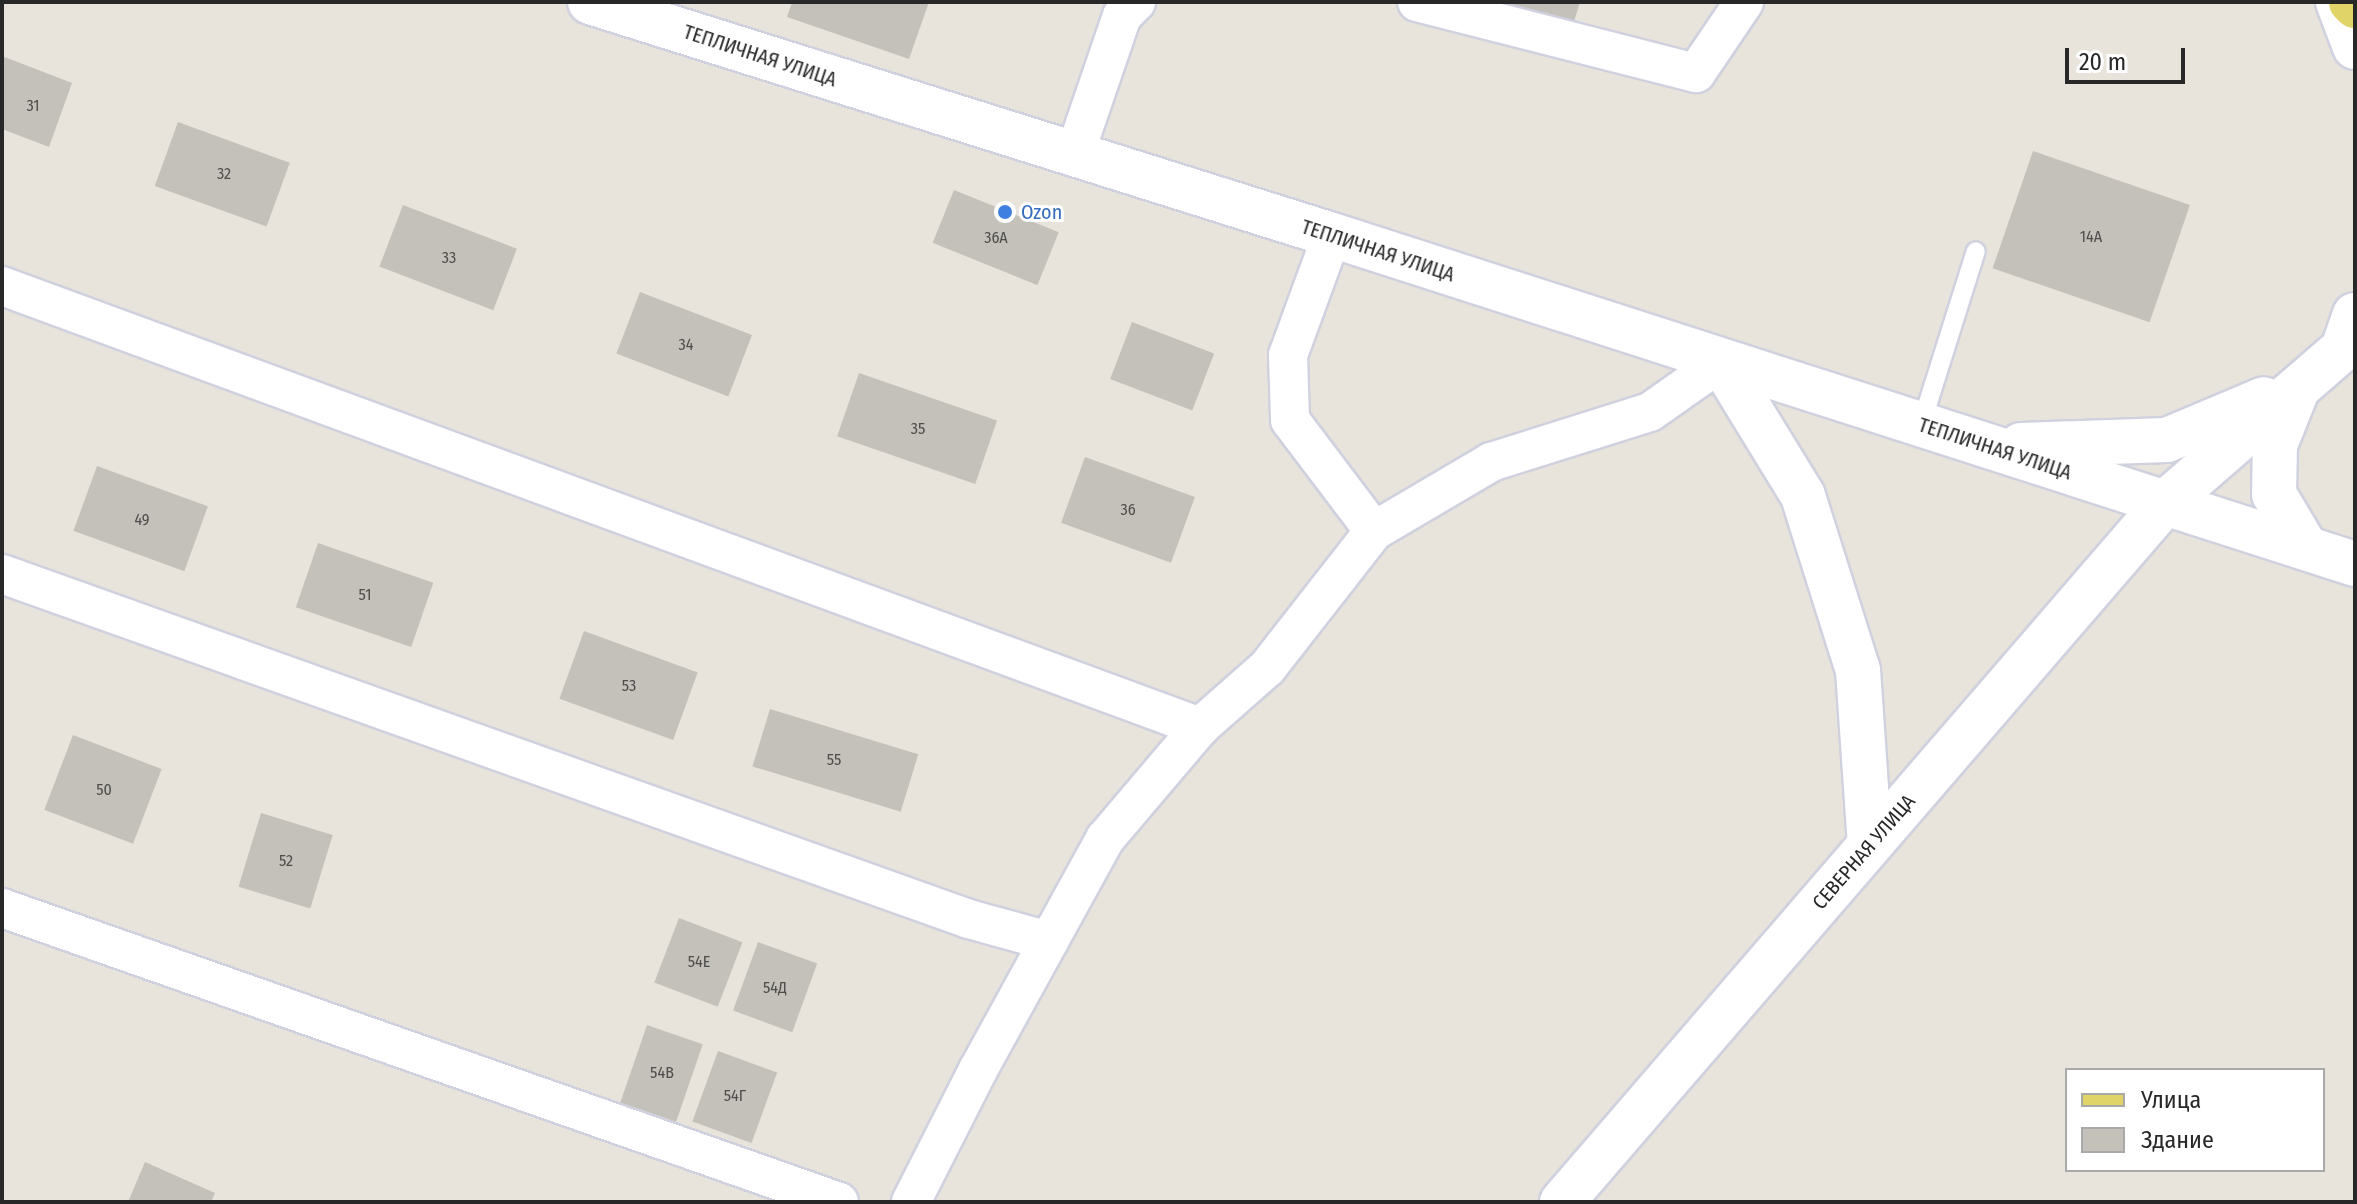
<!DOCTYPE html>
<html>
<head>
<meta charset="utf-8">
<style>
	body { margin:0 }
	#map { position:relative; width:2357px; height:1204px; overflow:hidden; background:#e9e4db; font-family:"Fira Sans Condensed",sans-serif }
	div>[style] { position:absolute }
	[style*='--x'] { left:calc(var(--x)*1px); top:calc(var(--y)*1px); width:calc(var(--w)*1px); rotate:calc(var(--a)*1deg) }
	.building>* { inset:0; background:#c4c1ba; transform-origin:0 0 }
	.roads { filter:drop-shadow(2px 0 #d0d1df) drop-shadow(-2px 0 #d0d1df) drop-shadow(0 2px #d0d1df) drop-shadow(0 -2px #d0d1df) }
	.service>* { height:18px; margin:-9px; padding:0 9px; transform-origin:9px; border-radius:9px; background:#fff }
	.minor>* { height:38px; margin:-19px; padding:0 19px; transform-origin:19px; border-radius:19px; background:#fff }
	.secondary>* { height:44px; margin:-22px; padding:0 22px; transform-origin:22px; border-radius:22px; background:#fff }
	.primary>* { height:44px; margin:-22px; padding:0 22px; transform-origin:22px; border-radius:22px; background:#e0d468 }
	.dots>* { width:22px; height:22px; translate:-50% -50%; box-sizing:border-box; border:4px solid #fff; border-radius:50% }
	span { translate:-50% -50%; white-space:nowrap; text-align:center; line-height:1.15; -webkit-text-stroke:6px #fff; paint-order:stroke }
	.number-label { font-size:16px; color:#4f4e4c }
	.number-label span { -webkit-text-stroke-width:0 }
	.street-label { font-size:20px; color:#282828 }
	.shop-label { font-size:20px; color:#366cbe }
	.left { translate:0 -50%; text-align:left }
	.frame { position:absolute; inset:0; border:4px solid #282828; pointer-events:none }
	.legend { position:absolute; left:2065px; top:1068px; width:260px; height:104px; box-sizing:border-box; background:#fff; border:2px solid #a9a9a9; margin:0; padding:10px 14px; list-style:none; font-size:24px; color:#282828 }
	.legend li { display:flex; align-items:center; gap:16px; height:40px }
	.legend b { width:40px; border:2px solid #a9a9a9 }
	.scale { position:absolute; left:2065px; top:48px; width:120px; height:36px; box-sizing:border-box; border:4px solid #282828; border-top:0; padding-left:10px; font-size:24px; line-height:28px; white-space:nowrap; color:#282828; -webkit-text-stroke:6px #fff; paint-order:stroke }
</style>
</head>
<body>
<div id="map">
	<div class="building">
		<i style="clip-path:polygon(792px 2px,929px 2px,909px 59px,787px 17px)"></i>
		<i style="clip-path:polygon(1498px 2px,1580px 2px,1573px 25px)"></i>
		<i style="clip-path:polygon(2px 56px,72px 83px,49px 147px,2px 129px)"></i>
		<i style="left:178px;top:122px;width:119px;height:68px;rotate:20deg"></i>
		<i style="left:2033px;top:151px;width:166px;height:124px;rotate:19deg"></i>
		<i style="left:954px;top:190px;width:113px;height:57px;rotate:22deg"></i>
		<i style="left:403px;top:205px;width:122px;height:66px;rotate:21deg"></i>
		<i style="left:640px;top:292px;width:120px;height:66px;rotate:21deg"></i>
		<i style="left:1132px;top:322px;width:88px;height:61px;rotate:21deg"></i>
		<i style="left:859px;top:373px;width:146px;height:67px;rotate:19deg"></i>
		<i style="left:1085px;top:457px;width:117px;height:70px;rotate:20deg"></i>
		<i style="left:97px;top:466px;width:118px;height:69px;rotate:20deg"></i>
		<i style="left:318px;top:543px;width:122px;height:68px;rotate:19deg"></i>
		<i style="left:584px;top:631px;width:121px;height:72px;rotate:20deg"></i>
		<i style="left:770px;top:709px;width:155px;height:60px;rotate:17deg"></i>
		<i style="left:73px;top:735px;width:95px;height:80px;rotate:21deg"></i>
		<i style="left:261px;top:813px;width:75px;height:77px;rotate:17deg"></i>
		<i style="left:679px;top:918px;width:68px;height:69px;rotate:21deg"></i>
		<i style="left:758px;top:942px;width:63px;height:73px;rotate:20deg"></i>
		<i style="left:647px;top:1025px;width:59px;height:82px;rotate:19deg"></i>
		<i style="left:718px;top:1051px;width:63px;height:75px;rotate:20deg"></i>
		<i style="clip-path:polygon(145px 1162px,215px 1193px,211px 1202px,128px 1202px)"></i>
	</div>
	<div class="roads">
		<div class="service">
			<i style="--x:1921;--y:425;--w:182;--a:-72.5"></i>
		</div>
		<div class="minor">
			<i style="--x:1417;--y:2;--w:288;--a:14.3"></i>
			<i style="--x:1696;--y:73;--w:86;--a:-55.9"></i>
			<i style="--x:1074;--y:156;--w:148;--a:-71.1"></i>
			<i style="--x:1122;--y:16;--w:20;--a:-45"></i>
			<i style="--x:1332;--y:235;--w:128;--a:110.1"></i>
			<i style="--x:1288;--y:355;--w:65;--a:88.2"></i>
			<i style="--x:1290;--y:420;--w:139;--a:52.9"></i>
			<i style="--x:2;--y:286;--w:1277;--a:20.21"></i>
			<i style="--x:2;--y:574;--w:1027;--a:19.64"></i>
			<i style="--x:969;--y:919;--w:83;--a:15.4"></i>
			<i style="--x:2;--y:908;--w:887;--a:19.35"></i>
			<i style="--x:911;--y:1202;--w:148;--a:-63.1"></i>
			<i style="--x:978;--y:1070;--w:264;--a:-61.2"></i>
			<i style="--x:1105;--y:839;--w:147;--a:-49.7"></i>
			<i style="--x:1200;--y:727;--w:89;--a:-41.4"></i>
			<i style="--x:1267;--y:668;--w:174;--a:-52"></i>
			<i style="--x:1374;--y:531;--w:136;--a:-30.5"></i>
			<i style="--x:1491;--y:462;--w:167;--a:-17.5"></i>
			<i style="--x:1650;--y:412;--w:87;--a:-35.2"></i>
		</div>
		<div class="secondary">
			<i style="--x:590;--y:2;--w:778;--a:17.43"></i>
			<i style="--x:1332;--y:235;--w:1075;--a:17.83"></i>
			<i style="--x:2338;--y:2;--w:48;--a:69.3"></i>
			<i style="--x:1721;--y:362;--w:157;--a:58.5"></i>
			<i style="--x:1803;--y:496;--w:182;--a:72.5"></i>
			<i style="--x:1858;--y:670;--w:175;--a:86.1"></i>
			<i style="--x:2297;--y:390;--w:59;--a:111.8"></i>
			<i style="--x:2275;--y:445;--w:49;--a:91.2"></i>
			<i style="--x:2274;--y:494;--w:63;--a:59.3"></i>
			<i style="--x:2021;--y:445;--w:146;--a:-2"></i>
			<i style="--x:2167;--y:440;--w:105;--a:-22.9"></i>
			<i style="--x:1562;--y:1202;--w:923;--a:-49.22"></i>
			<i style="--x:2165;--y:503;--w:235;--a:-40.9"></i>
			<i style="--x:2343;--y:349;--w:36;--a:-71"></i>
		</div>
		<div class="primary">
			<i style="--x:2351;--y:2;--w:6;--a:45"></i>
		</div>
	</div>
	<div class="dots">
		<i style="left:1005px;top:212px;background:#3f7fe0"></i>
	</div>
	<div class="number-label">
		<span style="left:33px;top:106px">31</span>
		<span style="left:224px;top:174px">32</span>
		<span style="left:2091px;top:237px">14А</span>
		<span style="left:996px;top:238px">36А</span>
		<span style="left:449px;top:258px">33</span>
		<span style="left:686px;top:345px">34</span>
		<span style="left:918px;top:429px">35</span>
		<span style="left:1128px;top:510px">36</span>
		<span style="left:142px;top:520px">49</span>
		<span style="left:365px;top:595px">51</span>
		<span style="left:629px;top:686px">53</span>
		<span style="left:834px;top:760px">55</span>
		<span style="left:104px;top:790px">50</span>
		<span style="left:286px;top:861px">52</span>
		<span style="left:699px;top:962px">54Е</span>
		<span style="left:775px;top:988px">54Д</span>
		<span style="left:662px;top:1073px">54В</span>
		<span style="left:735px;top:1096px">54Г</span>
	</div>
	<div class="street-label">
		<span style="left:760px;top:56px;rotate:18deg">ТЕПЛИЧНАЯ УЛИЦА</span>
		<span style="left:1378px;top:251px;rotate:18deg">ТЕПЛИЧНАЯ УЛИЦА</span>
		<span style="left:1995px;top:449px;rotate:18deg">ТЕПЛИЧНАЯ УЛИЦА</span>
		<span style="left:1864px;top:852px;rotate:-49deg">СЕВЕРНАЯ УЛИЦА</span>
	</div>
	<div class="shop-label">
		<span class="left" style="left:1021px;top:212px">Ozon</span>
	</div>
	<div class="frame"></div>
	<ul class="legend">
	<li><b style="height:10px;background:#e0d468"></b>Улица</li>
	<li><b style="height:22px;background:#c4c1ba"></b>Здание</li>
	</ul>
	<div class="scale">20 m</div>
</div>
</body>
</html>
